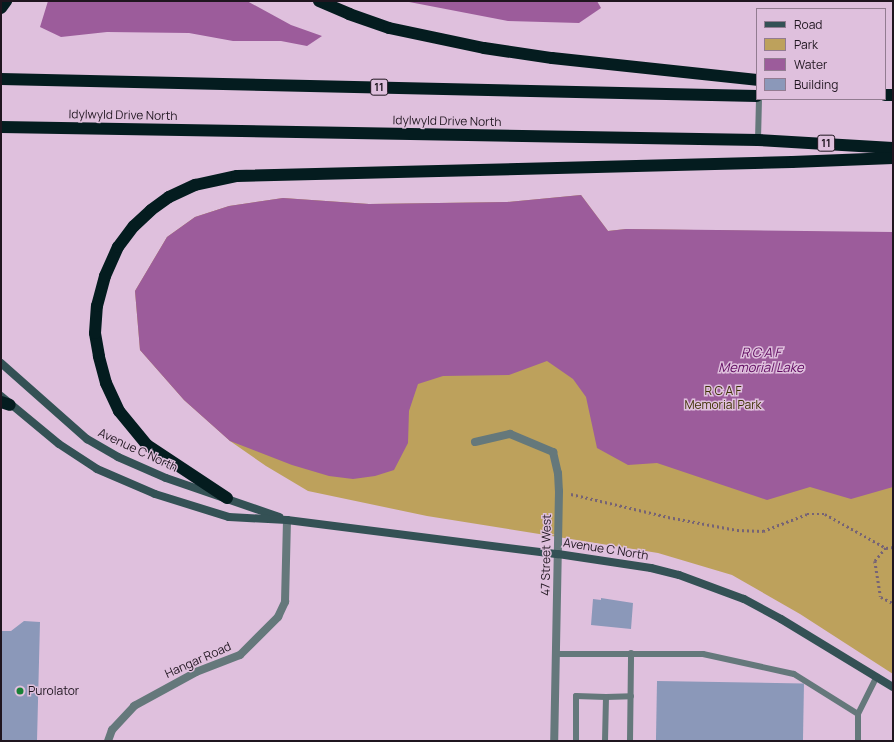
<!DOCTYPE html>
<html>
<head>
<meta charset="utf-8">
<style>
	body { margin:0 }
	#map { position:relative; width:894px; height:742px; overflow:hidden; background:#dfc0dd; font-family:Manrope,sans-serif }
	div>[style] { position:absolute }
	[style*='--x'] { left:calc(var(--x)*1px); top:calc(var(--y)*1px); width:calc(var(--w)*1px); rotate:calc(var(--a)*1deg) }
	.green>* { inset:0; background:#bda15c }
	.water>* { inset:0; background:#9c5c9b }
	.building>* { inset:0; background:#8b98b9; transform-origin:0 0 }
	.path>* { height:2.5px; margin-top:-1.25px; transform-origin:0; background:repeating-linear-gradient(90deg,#766375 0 2px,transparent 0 5px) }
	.service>* { height:6px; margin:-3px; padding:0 3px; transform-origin:3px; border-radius:3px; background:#65787b }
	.minor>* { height:8px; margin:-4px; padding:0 4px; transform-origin:4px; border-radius:4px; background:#65787b }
	.secondary>* { height:8px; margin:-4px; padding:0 4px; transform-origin:4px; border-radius:4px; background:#345155 }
	.motorway>* { height:12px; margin:-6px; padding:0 6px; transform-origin:6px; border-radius:6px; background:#041c1f }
	.dots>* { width:11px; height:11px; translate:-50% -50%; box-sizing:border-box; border:2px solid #dfc0dd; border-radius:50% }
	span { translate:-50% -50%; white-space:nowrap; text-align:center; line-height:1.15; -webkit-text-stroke:3px #dfc0dd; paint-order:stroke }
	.shield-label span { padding:1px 3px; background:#dfc0dd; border:1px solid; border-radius:3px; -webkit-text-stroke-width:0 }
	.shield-label { font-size:11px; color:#1f151f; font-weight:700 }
	.street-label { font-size:12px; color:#1f151f }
	.park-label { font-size:12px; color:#403107 }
	.poi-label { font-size:12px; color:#1f151f }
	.left { translate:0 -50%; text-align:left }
	.water-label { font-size:13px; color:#5f0a60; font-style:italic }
	.frame { position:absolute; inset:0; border:2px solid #1f151f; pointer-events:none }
	.legend { position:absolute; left:756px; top:8px; width:130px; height:92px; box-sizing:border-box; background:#dfc0dd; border:1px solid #927c91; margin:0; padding:5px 7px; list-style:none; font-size:12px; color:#1f151f }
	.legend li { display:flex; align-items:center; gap:8px; height:20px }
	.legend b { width:20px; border:1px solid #927c91 }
</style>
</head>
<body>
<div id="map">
	<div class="green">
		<i style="clip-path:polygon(581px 195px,608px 231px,626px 229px,893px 233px,893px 674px,800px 614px,732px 575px,658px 553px,427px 516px,308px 491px,266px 466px,230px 441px,184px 400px,140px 350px,135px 291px,167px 237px,195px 217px,229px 206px,283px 198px,369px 204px,507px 202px)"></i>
	</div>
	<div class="water">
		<i style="clip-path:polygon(48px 1px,247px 1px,291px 25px,322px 36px,307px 46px,281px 41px,233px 41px,189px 33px,107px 32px,61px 37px,40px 27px)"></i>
		<i style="clip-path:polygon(404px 1px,597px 1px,601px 8px,579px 23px,508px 21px)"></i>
		<i style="clip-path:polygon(581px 195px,608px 231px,626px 229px,893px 232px,893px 487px,851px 499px,810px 487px,767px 500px,657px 463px,628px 465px,597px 448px,586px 397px,573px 379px,547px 361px,509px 375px,443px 376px,418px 384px,409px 411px,408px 443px,394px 470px,375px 476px,353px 479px,329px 476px,292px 465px,230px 441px,184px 400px,140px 350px,135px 291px,167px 237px,195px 217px,229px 206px,283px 198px,369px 204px,507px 202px)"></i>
	</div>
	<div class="building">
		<i style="clip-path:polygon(601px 598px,633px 603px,631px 629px,591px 625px,593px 599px,601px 600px)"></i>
		<i style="clip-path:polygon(24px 621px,40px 622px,37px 741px,1px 741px,1px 631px,11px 631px)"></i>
		<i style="left:657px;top:681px;width:147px;height:60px;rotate:1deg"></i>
	</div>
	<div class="path">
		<i style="--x:571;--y:494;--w:100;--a:13.3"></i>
		<i style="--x:668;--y:517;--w:70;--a:10.7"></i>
		<i style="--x:737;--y:530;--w:26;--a:2"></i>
		<i style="--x:763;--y:531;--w:47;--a:-21.1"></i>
		<i style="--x:807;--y:514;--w:18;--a:0"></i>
		<i style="--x:825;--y:514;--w:70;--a:29.1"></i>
		<i style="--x:886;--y:548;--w:17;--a:130"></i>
		<i style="--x:875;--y:561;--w:36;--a:81"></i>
		<i style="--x:881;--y:597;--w:13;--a:27"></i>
		<i style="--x:886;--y:548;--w:7;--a:-8"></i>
	</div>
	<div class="service">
		<i style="--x:758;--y:140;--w:41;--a:-88.6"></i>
		<i style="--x:556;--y:654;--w:147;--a:0"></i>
		<i style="--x:703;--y:654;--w:93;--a:12.4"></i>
		<i style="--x:794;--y:674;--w:75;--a:32"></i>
		<i style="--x:858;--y:714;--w:42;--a:-63.4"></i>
		<i style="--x:606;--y:697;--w:25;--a:-2"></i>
		<i style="--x:576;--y:741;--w:45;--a:-90"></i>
		<i style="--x:576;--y:696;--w:30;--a:2"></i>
		<i style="--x:606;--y:697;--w:44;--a:91.3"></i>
		<i style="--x:630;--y:741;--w:88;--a:-89.3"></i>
		<i style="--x:858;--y:741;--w:27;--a:-90"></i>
	</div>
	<div class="minor">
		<i style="--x:475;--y:442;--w:36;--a:-13"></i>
		<i style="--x:510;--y:434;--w:47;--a:22.7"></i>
		<i style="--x:553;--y:452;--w:22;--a:77"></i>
		<i style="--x:558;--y:473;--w:18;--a:87"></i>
		<i style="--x:559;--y:491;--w:250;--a:91.1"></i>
		<i style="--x:108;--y:741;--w:12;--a:-70"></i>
		<i style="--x:112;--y:730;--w:33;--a:-47"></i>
		<i style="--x:134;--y:706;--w:71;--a:-28.7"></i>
		<i style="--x:196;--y:672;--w:47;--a:-21.1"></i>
		<i style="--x:240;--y:655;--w:54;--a:-45"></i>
		<i style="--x:278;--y:617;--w:17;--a:-65"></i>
		<i style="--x:285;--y:602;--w:82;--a:-88.6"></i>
	</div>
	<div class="secondary">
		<i style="--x:1;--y:363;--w:115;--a:41.5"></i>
		<i style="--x:87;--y:439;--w:36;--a:30"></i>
		<i style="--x:118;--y:457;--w:52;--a:23.6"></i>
		<i style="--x:166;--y:478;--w:120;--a:19"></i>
		<i style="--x:1;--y:396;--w:75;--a:39.6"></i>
		<i style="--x:59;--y:444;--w:45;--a:33.3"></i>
		<i style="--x:97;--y:469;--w:63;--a:23.3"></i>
		<i style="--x:155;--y:494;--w:77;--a:17.3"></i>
		<i style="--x:229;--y:517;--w:58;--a:3"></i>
		<i style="--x:287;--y:520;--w:273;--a:7.2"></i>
		<i style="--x:558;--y:554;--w:94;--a:8.6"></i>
		<i style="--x:651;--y:568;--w:29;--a:14"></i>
		<i style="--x:679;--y:575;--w:69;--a:20.3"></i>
		<i style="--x:744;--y:599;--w:42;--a:28.4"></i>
		<i style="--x:781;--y:619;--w:131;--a:31.3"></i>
	</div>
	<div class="motorway">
		<i style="--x:319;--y:1;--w:33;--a:23"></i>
		<i style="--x:349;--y:14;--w:42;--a:19.3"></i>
		<i style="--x:389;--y:28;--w:97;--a:11.9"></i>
		<i style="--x:484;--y:48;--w:69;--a:8.4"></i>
		<i style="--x:552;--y:58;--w:206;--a:6.1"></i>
		<i style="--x:1;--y:8;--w:9;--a:-54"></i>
		<i style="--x:1;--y:79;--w:756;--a:1.29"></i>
		<i style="--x:885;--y:95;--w:8;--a:0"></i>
		<i style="--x:1;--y:127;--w:757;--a:0.98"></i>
		<i style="--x:758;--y:140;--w:135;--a:3.4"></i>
		<i style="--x:1;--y:402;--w:9;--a:18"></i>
		<i style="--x:227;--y:498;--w:96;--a:-146.5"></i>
		<i style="--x:147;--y:445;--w:44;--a:-129.5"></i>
		<i style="--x:119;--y:411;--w:31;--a:-115"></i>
		<i style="--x:106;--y:383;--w:28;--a:-105"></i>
		<i style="--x:99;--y:356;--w:23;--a:-100"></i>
		<i style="--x:95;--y:333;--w:27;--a:-86"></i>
		<i style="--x:97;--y:306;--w:31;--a:-75"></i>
		<i style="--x:105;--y:276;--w:32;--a:-66"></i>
		<i style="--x:118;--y:247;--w:26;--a:-53"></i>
		<i style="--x:134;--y:226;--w:23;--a:-43"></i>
		<i style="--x:151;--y:210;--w:22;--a:-36"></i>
		<i style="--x:169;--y:197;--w:29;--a:-25"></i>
		<i style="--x:195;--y:185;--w:43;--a:-12.1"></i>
		<i style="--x:237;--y:176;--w:555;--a:-1.44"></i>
		<i style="--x:792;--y:162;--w:101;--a:-2.3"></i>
	</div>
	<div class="dots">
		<i style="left:20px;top:691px;background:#198136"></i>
	</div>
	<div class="shield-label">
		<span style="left:379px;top:87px">11</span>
		<span style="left:826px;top:143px">11</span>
	</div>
	<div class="street-label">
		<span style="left:123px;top:115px;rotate:1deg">Idylwyld Drive North</span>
		<span style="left:447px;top:121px;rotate:1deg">Idylwyld Drive North</span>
		<span style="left:138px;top:450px;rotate:25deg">Avenue C North</span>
		<span style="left:606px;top:549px;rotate:9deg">Avenue C North</span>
		<span style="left:546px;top:555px;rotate:-89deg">47 Street West</span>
		<span style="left:198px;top:660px;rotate:-24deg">Hangar Road</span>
	</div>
	<div class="park-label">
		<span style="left:723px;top:398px">R C A F<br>Memorial Park</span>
	</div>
	<div class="poi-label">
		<span class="left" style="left:28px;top:691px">Purolator</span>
	</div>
	<div class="water-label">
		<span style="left:761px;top:360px">R C A F<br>Memorial Lake</span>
	</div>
	<div class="frame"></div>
	<ul class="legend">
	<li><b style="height:5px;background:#345155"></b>Road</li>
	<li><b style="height:11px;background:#bda15c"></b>Park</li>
	<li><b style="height:11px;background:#9c5c9b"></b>Water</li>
	<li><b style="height:11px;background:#8b98b9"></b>Building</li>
	</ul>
</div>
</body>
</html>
